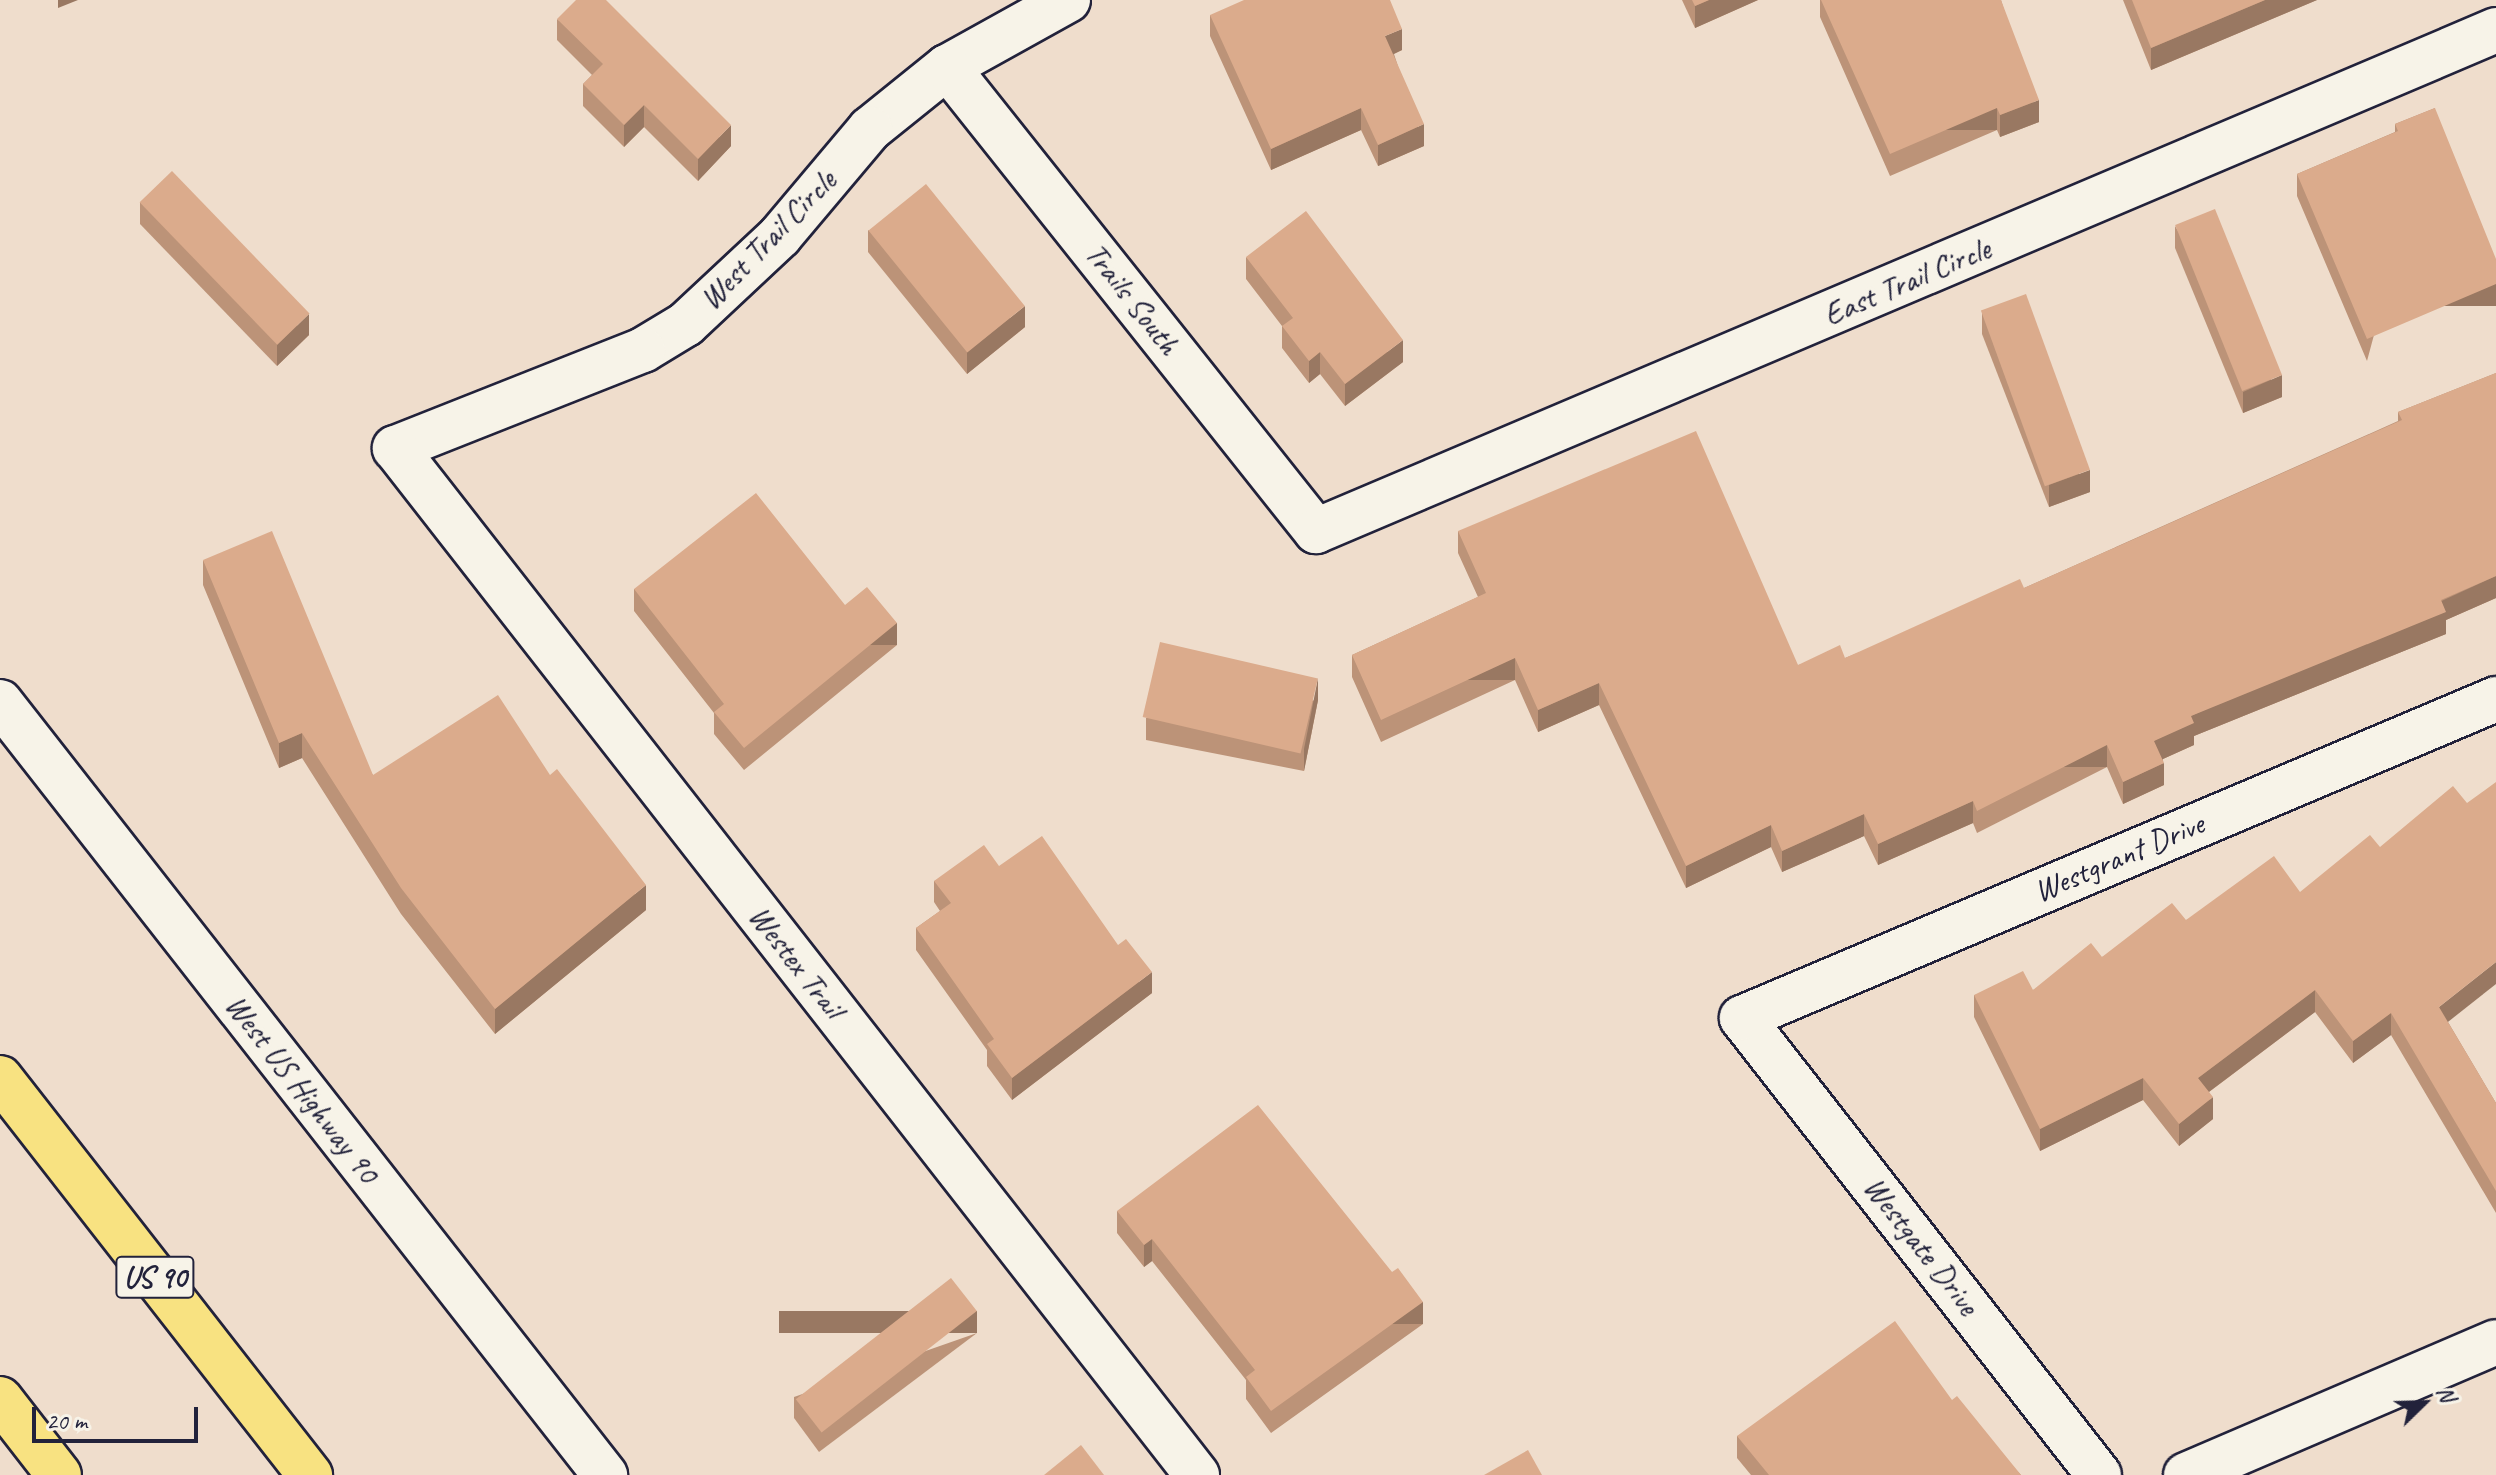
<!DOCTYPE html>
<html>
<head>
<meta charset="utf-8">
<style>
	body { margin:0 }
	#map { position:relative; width:2496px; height:1475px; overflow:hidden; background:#efddcc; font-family:Caveat,sans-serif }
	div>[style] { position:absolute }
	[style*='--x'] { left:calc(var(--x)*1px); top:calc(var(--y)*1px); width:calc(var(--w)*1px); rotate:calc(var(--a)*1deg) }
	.roads { filter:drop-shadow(2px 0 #22223b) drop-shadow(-2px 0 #22223b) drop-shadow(0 2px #22223b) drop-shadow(0 -2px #22223b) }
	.minor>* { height:44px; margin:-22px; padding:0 22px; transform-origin:22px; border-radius:22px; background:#f7f3e8 }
	.secondary>* { height:44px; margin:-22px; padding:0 22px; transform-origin:22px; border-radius:22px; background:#f7f3e8 }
	.motorway>* { height:44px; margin:-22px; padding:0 22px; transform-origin:22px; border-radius:22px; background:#f8e281 }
	.wall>* { inset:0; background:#bc9378 }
	.shaded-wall>* { inset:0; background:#997862; transform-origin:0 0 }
	.building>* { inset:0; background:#dbab8c; transform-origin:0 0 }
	span { translate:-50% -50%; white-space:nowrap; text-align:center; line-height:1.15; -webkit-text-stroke:6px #f7f3e8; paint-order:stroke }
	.shield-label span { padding:2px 6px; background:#f7f3e8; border:2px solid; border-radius:6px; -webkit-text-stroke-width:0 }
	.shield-label { font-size:30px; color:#22223b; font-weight:700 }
	.street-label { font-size:32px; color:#22223b }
	.north { position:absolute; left:2384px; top:1363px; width:80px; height:80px; -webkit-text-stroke:6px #f7f3e8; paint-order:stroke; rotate:67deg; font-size:22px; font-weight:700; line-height:32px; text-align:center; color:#22223b }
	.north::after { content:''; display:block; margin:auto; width:28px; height:36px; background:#22223b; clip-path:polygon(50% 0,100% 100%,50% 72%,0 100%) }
	.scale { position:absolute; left:32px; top:1407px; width:166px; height:36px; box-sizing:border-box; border:4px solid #22223b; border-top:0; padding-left:10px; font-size:24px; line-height:28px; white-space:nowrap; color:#22223b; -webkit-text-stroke:6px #f7f3e8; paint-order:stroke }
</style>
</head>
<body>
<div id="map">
	<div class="roads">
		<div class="minor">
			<i style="--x:1068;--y:0;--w:138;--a:151"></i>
			<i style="--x:947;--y:67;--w:99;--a:141.2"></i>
			<i style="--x:870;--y:129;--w:140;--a:130.1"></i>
			<i style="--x:780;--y:236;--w:129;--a:136.9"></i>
			<i style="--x:686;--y:324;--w:50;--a:148.8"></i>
			<i style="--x:643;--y:350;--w:267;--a:158.4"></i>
			<i style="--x:395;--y:448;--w:1303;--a:52.01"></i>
			<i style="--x:947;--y:67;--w:593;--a:51.51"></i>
			<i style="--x:1316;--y:531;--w:1282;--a:-23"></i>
			<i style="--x:2099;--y:1475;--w:580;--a:-128"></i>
			<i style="--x:1742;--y:1018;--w:819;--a:-22.93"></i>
			<i style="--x:2186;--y:1475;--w:337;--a:-23.2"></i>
		</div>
		<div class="secondary">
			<i style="--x:0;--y:702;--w:982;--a:51.95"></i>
		</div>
		<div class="motorway">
			<i style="--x:0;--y:1078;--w:504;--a:52.02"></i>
			<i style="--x:0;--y:1399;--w:96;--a:52.2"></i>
		</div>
	</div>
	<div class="wall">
		<i style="clip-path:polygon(1682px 0,1758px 0,1695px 28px)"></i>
		<i style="clip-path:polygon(1820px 0,2001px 0,2039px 122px,2000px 137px,1997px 130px,1890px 176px,1820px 17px)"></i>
		<i style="clip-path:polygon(2123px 0,2317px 0,2151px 70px)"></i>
		<i style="clip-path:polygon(1210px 15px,1402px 50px,1394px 54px,1424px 146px,1378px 166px,1361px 130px,1271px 170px,1210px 36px)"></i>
		<i style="clip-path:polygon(557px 19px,731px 146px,698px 181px,644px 127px,624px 147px,583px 106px,583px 84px,592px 75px,557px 40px)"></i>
		<i style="clip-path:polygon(2435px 108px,2367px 361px,2297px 196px,2297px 174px,2395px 132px,2395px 124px)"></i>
		<i style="clip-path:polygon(140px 202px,309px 335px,277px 366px,140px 224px)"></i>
		<i style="clip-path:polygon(2175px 226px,2282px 397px,2243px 413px,2175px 248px)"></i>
		<i style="clip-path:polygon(868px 230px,1025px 327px,967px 374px,868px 252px)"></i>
		<i style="clip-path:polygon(1246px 257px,1403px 362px,1345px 406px,1320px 374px,1309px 383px,1282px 348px,1282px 326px,1246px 279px)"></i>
		<i style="clip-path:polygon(1982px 312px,2090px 492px,2049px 507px,1982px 334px)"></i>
		<i style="clip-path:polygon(2496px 373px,2496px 598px,2446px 620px,2446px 634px,2194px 736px,2194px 745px,2163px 759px,2164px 785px,2123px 804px,2107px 767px,1977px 833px,1973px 823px,1878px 865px,1864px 836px,1782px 872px,1771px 847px,1686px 888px,1599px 705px,1538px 732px,1515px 680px,1381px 742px,1352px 677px,1352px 655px,1478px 597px,1458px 553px,1458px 531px,1798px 665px,1845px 658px,2024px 588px,2398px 421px,2398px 412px)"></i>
		<i style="clip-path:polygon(203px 560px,373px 775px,550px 775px,646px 910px,495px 1034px,401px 914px,302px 758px,279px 768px,203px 585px)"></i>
		<i style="clip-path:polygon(634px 589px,845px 605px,897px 645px,744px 770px,714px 734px,714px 713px,634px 611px)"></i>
		<i style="clip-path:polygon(1318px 700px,1304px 771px,1146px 740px,1146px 718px)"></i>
		<i style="clip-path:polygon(999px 866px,1152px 993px,1012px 1100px,987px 1066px,987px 1050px,916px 950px,916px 928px,940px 911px,934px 902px,934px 881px)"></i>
		<i style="clip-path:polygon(2300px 892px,2448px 1022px,2496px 1103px,2496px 1213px,2391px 1035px,2353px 1063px,2315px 1012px,2209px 1092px,2213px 1119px,2179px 1146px,2143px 1100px,2040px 1151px,1974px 1017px,1974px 995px,2033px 990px,2102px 957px,2186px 920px)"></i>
		<i style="clip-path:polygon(1117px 1211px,1392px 1272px,1423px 1324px,1271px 1433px,1246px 1399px,1246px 1380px,1152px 1261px,1144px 1267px,1117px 1233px)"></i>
		<i style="clip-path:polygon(977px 1333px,819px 1452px,794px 1418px,794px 1397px)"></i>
		<i style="clip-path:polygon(1952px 1400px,2021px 1475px,1751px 1475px,1737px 1458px,1737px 1436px)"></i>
	</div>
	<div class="shaded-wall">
		<i style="clip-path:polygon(58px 0,78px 0,58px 8px)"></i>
		<i style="clip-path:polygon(1709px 0,1758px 0,1695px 28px,1695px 6px)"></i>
		<i style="clip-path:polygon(2265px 0,2317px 0,2151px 70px,2151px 48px)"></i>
		<i style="clip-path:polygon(1402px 29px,1402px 50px,1385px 58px,1385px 36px)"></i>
		<i style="clip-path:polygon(2039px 100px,2039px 122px,2000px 137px,2000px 115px)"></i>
		<i style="clip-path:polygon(644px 105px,644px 127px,624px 147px,624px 125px)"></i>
		<i style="clip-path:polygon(1361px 108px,1361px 130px,1271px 170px,1271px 149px)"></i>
		<i style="left:1997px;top:108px;width:22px;height:116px;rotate:90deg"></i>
		<i style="clip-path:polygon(1424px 124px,1424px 146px,1378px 166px,1378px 145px)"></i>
		<i style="clip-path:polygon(731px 125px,731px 146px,698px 181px,698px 159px)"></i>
		<i style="left:2496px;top:284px;width:22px;height:140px;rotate:90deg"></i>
		<i style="clip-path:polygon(1025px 306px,1025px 327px,967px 374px,967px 352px)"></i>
		<i style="clip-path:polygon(309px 314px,309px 335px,277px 366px,277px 345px)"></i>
		<i style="clip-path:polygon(1403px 340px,1403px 362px,1345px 406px,1345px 384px)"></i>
		<i style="clip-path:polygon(1320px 352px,1320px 374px,1309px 383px,1309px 361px)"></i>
		<i style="clip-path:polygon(2282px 375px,2282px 397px,2243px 413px,2243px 392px)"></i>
		<i style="clip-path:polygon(2090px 470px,2090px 492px,2049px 507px,2049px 485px)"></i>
		<i style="clip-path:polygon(2496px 576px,2496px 598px,2446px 620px,2446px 634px,2194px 736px,2194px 745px,2154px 763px,2154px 741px,2191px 716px)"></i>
		<i style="left:897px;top:623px;width:22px;height:198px;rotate:90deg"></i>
		<i style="left:1515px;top:658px;width:22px;height:148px;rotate:90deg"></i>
		<i style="clip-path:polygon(1318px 678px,1318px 700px,1304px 771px,1304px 749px)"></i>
		<i style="clip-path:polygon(1599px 683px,1599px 705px,1538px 732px,1538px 710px)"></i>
		<i style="clip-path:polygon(302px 733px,302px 758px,279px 768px,279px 743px)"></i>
		<i style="left:2107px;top:745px;width:22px;height:146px;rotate:90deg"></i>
		<i style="clip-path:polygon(2164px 763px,2164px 785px,2123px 804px,2123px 782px)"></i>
		<i style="clip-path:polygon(1973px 801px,1973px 823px,1878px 865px,1878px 844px)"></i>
		<i style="clip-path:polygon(1864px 814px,1864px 836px,1782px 872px,1782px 851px)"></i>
		<i style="clip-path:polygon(1771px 825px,1771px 847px,1686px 888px,1686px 866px)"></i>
		<i style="clip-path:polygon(646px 885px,646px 910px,495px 1034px,495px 1009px)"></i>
		<i style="clip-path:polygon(2496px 962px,2496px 984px,2439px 1029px,2439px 1007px)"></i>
		<i style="clip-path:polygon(1152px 972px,1152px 993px,1012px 1100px,1012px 1078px)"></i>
		<i style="clip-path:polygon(2315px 990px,2315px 1012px,2198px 1100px,2198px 1078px)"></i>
		<i style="clip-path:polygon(2391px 1013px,2391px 1035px,2353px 1063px,2353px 1041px)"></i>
		<i style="clip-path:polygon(2143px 1078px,2143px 1100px,2040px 1151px,2040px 1129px)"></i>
		<i style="clip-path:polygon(2213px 1097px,2213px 1119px,2179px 1146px,2179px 1124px)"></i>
		<i style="clip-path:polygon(1152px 1239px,1152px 1261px,1144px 1267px,1144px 1245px)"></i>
		<i style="left:1423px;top:1302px;width:22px;height:187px;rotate:90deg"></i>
		<i style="left:977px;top:1311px;width:22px;height:198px;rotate:90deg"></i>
	</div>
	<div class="building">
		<i style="clip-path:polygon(576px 0,606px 0,731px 125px,698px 159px,644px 105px,624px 125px,583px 84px,603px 64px,557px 19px)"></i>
		<i style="clip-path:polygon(1244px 0,1390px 0,1402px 29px,1385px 36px,1424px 124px,1378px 145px,1361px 108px,1271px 149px,1210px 15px)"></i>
		<i style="clip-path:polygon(1692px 0,1709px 0,1695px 6px)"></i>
		<i style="clip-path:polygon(1821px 0,2001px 0,2039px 100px,2000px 115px,1997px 108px,1890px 154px)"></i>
		<i style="clip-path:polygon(2132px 0,2265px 0,2151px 48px)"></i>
		<i style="clip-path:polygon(2435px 108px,2496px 259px,2496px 284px,2367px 339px,2297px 174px,2398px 131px,2395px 124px)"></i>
		<i style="left:172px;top:171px;width:198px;height:45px;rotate:46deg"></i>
		<i style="left:926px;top:184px;width:157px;height:74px;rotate:51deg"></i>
		<i style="left:2215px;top:209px;width:179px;height:43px;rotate:68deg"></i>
		<i style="clip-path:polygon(1306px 211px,1403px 340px,1345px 384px,1320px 352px,1309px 361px,1282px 326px,1293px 318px,1246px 257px)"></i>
		<i style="left:2026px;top:294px;width:187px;height:48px;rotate:70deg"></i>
		<i style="clip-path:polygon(2496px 373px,2496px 576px,2441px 600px,2446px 612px,2191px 716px,2194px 723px,2154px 741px,2164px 763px,2123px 782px,2107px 745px,1977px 811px,1973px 801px,1878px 844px,1864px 814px,1782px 851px,1771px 825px,1686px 866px,1599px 683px,1538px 710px,1515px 658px,1381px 720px,1352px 655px,1486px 593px,1458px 531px,1696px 431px,1798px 665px,1840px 645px,1845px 658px,2020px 579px,2024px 588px,2402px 420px,2398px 412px)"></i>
		<i style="clip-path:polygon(756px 493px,845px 605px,867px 587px,897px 623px,744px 748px,714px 712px,724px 704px,634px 589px)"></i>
		<i style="clip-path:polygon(272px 531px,373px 775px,498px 695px,550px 775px,557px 769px,646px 885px,495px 1009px,401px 888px,302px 733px,279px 743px,203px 560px)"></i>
		<i style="left:1160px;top:642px;width:162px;height:77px;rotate:13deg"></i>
		<i style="clip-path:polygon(2496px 782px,2496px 962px,2439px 1007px,2496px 1103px,2496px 1191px,2391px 1013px,2353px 1041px,2315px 990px,2198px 1078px,2213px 1097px,2179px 1124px,2143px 1078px,2040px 1129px,1974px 995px,2023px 971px,2033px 990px,2091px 943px,2102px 957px,2172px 903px,2186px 920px,2274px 856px,2300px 892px,2370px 835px,2380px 847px,2453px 786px,2467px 803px)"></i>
		<i style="clip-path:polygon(1042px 836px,1118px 945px,1126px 939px,1152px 972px,1012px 1078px,987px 1044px,994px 1039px,916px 928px,951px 903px,934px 881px,984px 845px,999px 866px)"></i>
		<i style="clip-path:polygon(1258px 1105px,1392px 1272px,1398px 1268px,1423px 1302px,1271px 1411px,1246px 1377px,1255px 1370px,1152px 1239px,1144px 1245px,1117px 1211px)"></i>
		<i style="left:951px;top:1278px;width:42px;height:197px;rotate:52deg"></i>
		<i style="clip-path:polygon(1895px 1321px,1952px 1400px,1957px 1396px,2021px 1475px,1769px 1475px,1737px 1436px)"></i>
		<i style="clip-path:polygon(1081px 1445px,1104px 1475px,1044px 1475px)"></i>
		<i style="clip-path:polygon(1528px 1450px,1542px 1475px,1484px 1475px)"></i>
	</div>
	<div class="shield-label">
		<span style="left:155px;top:1277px">US 90</span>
	</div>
	<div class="street-label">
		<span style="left:768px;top:240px;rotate:-46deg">West Trail Circle</span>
		<span style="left:1907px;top:282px;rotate:-23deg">East Trail Circle</span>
		<span style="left:1132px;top:299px;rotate:52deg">Trails South</span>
		<span style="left:2119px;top:858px;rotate:-23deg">Westgrant Drive</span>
		<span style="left:796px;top:962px;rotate:52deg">Westex Trail</span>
		<span style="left:302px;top:1089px;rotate:52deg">West US Highway 90</span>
		<span style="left:1921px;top:1246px;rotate:52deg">Westgate Drive</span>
	</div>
	<div class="north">N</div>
	<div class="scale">20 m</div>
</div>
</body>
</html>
